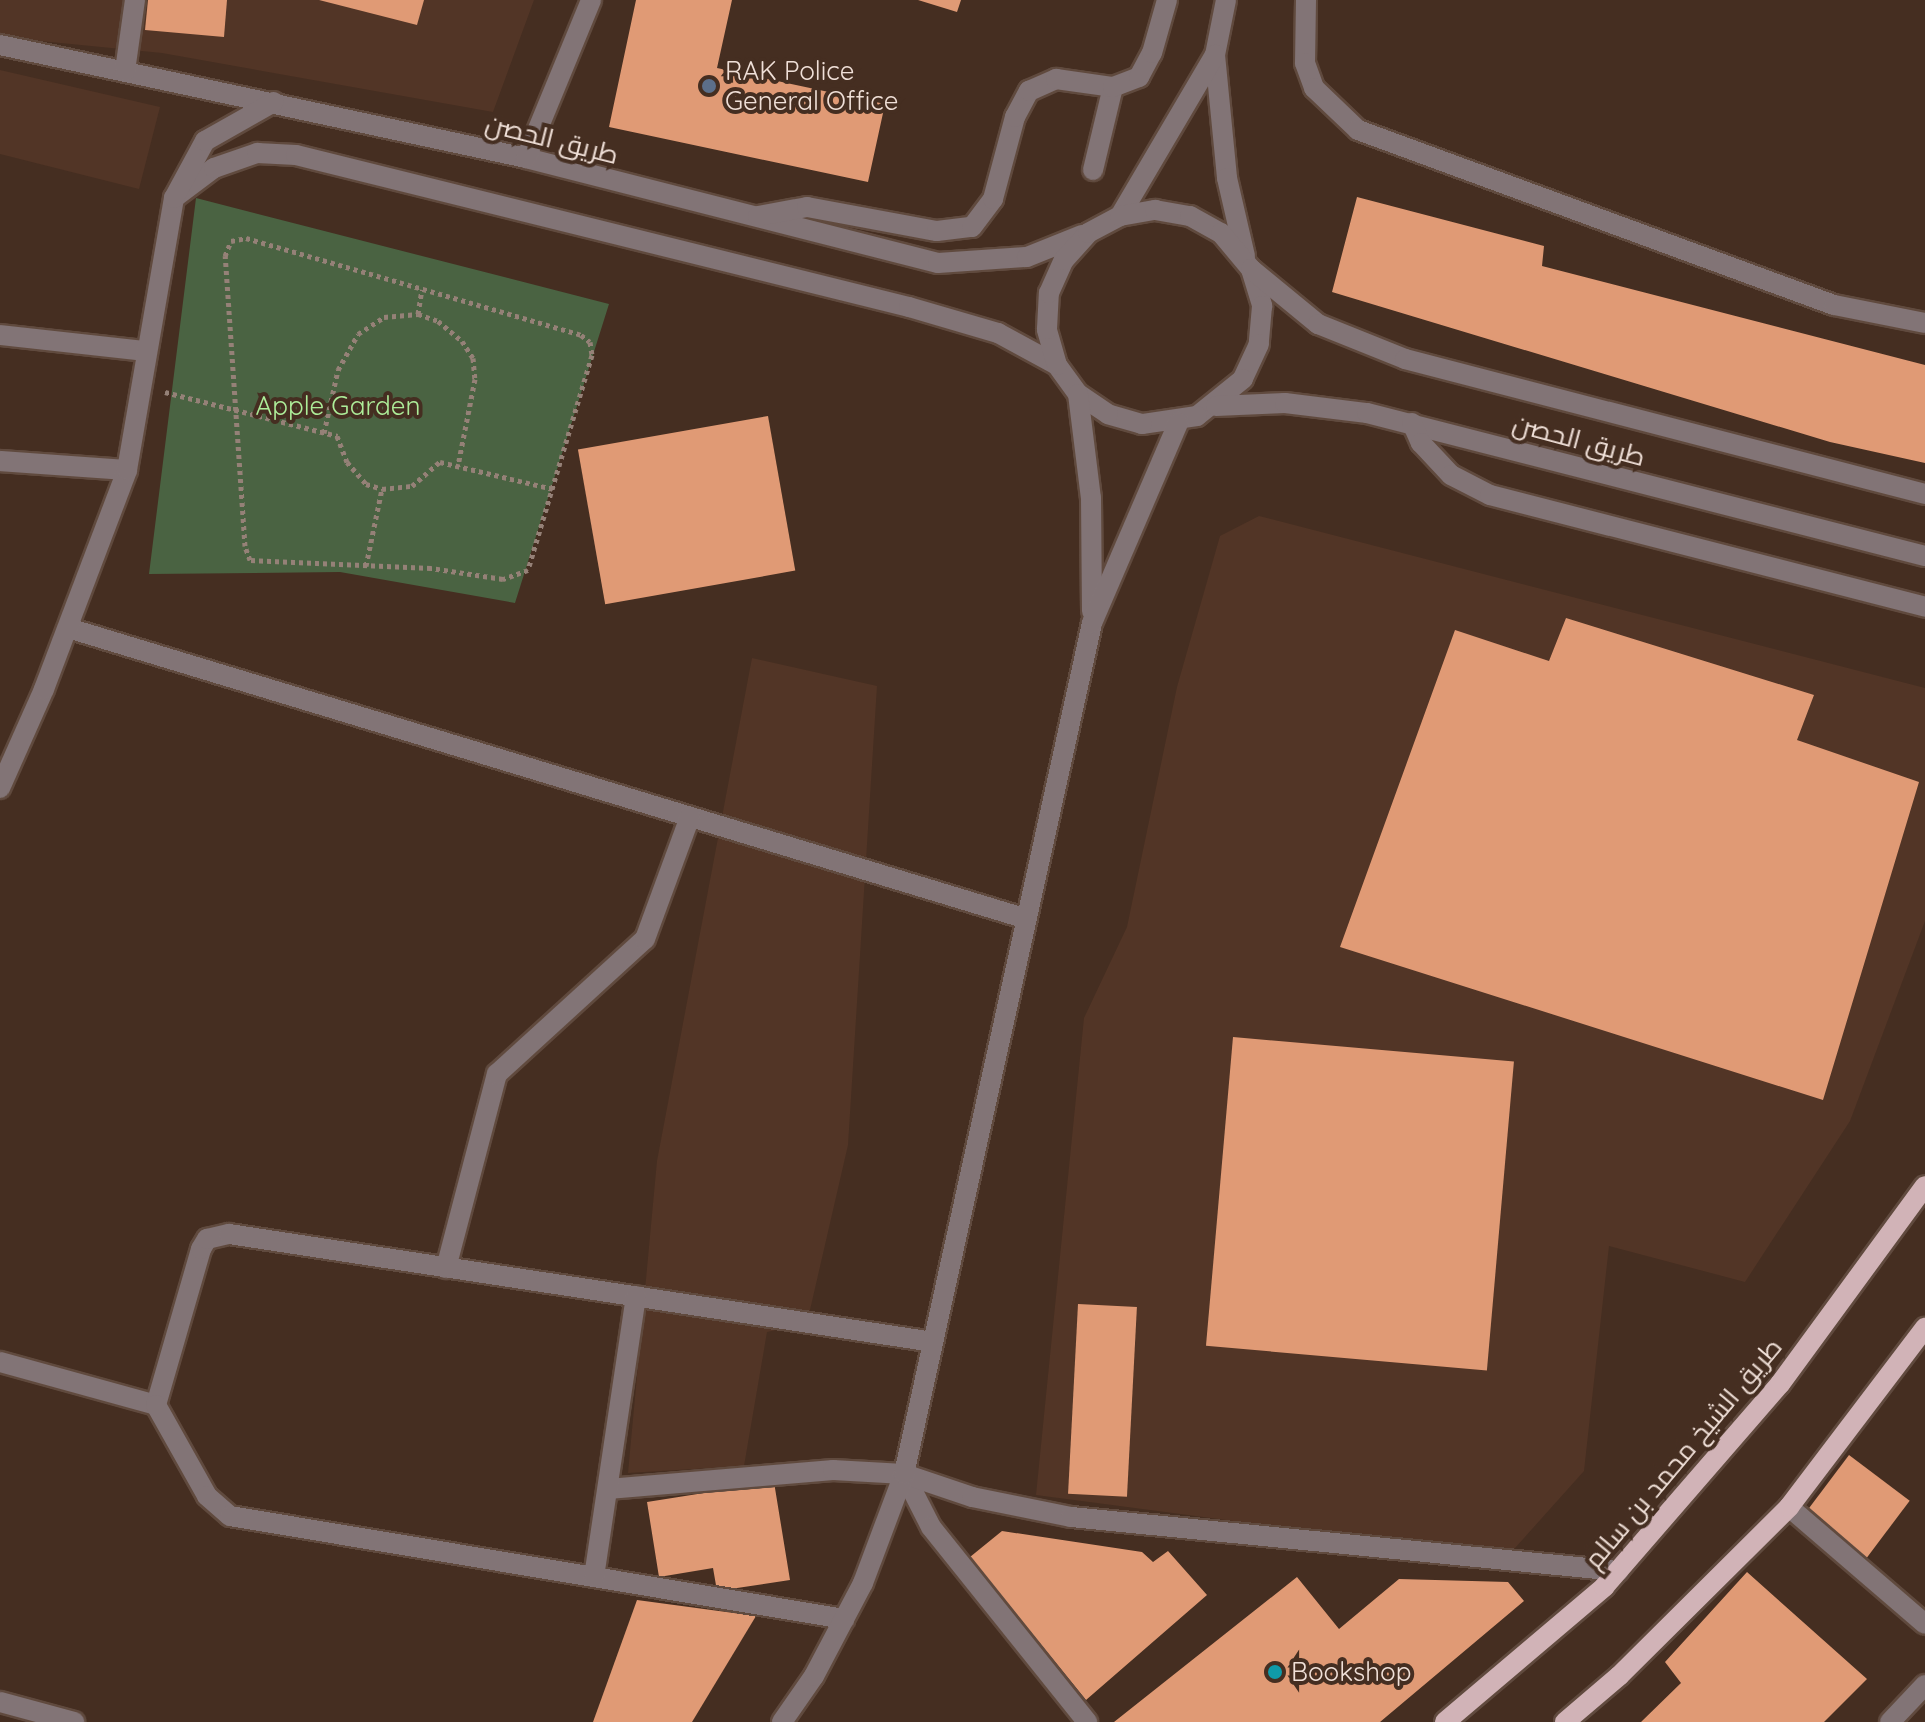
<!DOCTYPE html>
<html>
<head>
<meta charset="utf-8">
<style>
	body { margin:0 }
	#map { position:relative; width:1925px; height:1722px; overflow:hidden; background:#452e21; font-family:Quicksand,Cairo,sans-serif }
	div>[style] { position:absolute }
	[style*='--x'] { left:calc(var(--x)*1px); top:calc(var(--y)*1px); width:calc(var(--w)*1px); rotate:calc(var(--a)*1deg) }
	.built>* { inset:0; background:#523526 }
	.green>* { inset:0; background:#4a6342 }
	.building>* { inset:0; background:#e09a75; transform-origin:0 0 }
	.path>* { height:5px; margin-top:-2.5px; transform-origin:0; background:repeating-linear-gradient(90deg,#958177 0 4px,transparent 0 8px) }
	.roads { filter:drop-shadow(2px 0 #604a3e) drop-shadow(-2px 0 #604a3e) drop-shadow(0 2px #604a3e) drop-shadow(0 -2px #604a3e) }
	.minor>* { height:20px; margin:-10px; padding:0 10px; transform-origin:10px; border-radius:10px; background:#827476 }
	.major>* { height:20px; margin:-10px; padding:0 10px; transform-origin:10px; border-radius:10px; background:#d1b3b7 }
	.dots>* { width:22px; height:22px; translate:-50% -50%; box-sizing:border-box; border:4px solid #452e21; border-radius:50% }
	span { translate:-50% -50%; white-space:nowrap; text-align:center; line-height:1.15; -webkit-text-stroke:8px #452e21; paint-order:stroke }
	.poi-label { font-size:26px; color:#f0e0d8 }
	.left { translate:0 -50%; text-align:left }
	.street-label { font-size:26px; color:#f0e0d8 }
	.park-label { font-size:26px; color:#aded99 }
</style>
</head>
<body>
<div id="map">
	<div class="built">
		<i style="clip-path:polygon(0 0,534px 0,493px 112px,162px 53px,0 37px)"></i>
		<i style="clip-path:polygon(0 70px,160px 107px,139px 189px,0 154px)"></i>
		<i style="clip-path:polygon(1259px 516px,1925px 688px,1925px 921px,1850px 1121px,1745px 1282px,1609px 1246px,1584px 1471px,1507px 1557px,1036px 1495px,1084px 1018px,1127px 927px,1177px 687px,1220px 536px)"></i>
		<i style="clip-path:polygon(752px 658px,877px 686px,848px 1145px,807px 1323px,767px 1332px,744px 1466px,628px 1473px,657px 1161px)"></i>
	</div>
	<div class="green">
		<i style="clip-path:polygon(196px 198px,609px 304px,515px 603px,340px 572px,149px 574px)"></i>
	</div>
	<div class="building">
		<i style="clip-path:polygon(148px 0,227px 0,224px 37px,145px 30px)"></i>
		<i style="clip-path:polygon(319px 0,424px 0,417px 25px)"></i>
		<i style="clip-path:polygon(636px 0,732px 0,717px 68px,885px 104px,868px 182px,609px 127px)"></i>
		<i style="clip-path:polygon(918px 0,961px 0,957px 12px)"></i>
		<i style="clip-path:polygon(1357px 197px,1544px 246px,1542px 266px,1925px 365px,1925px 463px,1830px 442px,1332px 292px)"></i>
		<i style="left:768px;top:416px;width:157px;height:193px;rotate:80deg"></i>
		<i style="clip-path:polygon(1566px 618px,1814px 695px,1797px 740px,1919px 782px,1823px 1100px,1340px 947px,1455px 630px,1549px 661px)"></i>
		<i style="left:1233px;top:1037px;width:282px;height:310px;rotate:5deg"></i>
		<i style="left:1078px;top:1304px;width:59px;height:190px;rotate:3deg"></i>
		<i style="left:1849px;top:1455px;width:76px;height:75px;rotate:37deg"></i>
		<i style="clip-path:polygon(774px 1482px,790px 1580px,717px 1591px,713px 1568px,659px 1577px,647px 1502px)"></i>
		<i style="clip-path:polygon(1002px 1531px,1142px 1552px,1153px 1562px,1168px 1551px,1207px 1595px,1086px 1700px,970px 1557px)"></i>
		<i style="clip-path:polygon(1747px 1572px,1867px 1679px,1824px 1722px,1641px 1722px,1681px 1683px,1665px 1662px)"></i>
		<i style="clip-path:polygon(1297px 1577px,1339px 1629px,1399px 1579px,1508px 1582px,1524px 1601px,1380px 1722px,1114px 1722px)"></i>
		<i style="clip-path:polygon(637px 1600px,756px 1616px,692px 1722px,593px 1722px)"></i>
	</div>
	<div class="path">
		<i style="--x:246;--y:238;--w:349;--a:16.1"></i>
		<i style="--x:581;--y:335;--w:11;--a:38"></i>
		<i style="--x:590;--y:342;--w:13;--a:81"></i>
		<i style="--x:592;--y:355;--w:224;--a:106.6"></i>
		<i style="--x:528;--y:570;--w:27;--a:160"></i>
		<i style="--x:503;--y:579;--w:73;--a:-171.3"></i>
		<i style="--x:431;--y:568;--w:181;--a:-177.5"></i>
		<i style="--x:250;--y:560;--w:15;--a:-110"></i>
		<i style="--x:245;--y:546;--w:291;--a:-93.9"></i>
		<i style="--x:225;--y:256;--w:16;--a:-68"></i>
		<i style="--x:231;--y:241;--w:15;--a:-11"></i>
		<i style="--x:418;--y:314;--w:25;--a:-81"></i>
		<i style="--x:165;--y:392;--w:178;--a:14.3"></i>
		<i style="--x:337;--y:436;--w:28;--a:69"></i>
		<i style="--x:347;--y:462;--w:29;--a:49"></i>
		<i style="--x:366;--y:484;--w:17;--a:17"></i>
		<i style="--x:382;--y:489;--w:30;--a:-6"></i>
		<i style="--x:412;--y:486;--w:37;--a:-41"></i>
		<i style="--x:440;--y:462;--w:116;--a:13.4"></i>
		<i style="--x:324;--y:433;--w:65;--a:-77.5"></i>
		<i style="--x:338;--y:370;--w:41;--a:-60.9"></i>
		<i style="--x:358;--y:334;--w:31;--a:-33"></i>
		<i style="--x:384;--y:317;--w:34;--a:-5"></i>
		<i style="--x:418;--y:314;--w:21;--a:19"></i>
		<i style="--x:438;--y:321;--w:31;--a:40"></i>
		<i style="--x:462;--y:341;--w:20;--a:57"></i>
		<i style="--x:473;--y:358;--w:21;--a:85"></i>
		<i style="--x:475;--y:379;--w:89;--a:101.1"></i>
		<i style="--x:366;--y:566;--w:79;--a:-78.3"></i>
	</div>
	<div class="roads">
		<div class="minor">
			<i style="--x:1226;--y:0;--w:56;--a:101.3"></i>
			<i style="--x:1215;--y:55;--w:124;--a:84.4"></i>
			<i style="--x:1227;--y:178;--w:80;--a:77"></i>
			<i style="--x:1306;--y:0;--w:63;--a:90.9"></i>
			<i style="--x:1305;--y:63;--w:27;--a:70"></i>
			<i style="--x:1314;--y:88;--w:61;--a:43.7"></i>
			<i style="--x:1358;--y:130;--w:507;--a:20.19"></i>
			<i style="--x:1834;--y:305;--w:93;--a:11.2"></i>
			<i style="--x:0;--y:45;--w:538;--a:12.12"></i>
			<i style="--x:526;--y:158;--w:425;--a:14.3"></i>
			<i style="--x:938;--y:263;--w:89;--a:-3.9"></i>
			<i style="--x:1027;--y:257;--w:59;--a:-21.8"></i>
			<i style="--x:125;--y:71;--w:72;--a:-82"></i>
			<i style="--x:526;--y:158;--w:171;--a:-67.6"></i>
			<i style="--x:1093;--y:170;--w:85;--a:-76.5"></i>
			<i style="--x:174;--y:198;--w:50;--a:-36.9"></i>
			<i style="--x:214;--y:168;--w:46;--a:-19.2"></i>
			<i style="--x:257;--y:153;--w:39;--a:3"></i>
			<i style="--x:296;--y:155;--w:632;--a:13.93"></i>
			<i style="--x:909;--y:307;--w:93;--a:16.3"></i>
			<i style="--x:998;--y:333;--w:67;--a:28.5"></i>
			<i style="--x:758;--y:216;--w:50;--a:-10.4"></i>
			<i style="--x:807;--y:207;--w:132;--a:10.5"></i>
			<i style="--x:937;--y:231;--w:35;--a:-7"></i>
			<i style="--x:972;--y:227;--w:35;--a:-53"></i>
			<i style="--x:993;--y:199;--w:85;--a:-75"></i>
			<i style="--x:1015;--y:117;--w:30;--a:-62"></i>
			<i style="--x:1029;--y:91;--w:30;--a:-24"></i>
			<i style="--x:1056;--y:79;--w:58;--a:8"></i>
			<i style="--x:1113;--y:87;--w:28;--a:-21"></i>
			<i style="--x:1139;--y:77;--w:27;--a:-62"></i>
			<i style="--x:1152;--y:53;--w:55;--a:-74.2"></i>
			<i style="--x:1120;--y:216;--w:187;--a:-59.5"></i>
			<i style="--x:1251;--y:269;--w:39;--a:73"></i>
			<i style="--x:1262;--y:306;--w:38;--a:95"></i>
			<i style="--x:1259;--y:344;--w:38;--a:115"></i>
			<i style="--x:1243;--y:379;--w:59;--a:141.2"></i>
			<i style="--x:1197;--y:416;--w:56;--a:171.7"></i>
			<i style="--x:1142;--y:424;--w:35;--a:-164"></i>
			<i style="--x:1108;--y:414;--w:36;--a:-146"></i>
			<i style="--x:1078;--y:394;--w:36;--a:-126"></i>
			<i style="--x:1057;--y:365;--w:37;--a:-106"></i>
			<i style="--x:1047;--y:329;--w:36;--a:-87"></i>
			<i style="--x:1049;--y:293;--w:36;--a:-66"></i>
			<i style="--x:1064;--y:260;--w:36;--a:-48"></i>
			<i style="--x:1088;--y:233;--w:36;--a:-28"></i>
			<i style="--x:1120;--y:216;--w:36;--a:-10"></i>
			<i style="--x:1155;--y:210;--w:36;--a:10"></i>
			<i style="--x:1190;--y:216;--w:35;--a:29"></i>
			<i style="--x:1221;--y:233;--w:47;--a:50.2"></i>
			<i style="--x:1251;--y:269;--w:87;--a:39.4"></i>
			<i style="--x:1318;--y:324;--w:94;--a:21.9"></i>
			<i style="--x:1405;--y:359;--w:537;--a:14.55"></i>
			<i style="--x:0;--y:335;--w:146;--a:6.3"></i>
			<i style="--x:1078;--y:394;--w:105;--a:82.9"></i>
			<i style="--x:1091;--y:498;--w:113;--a:89.5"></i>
			<i style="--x:1216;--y:406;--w:69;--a:-2.5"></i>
			<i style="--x:1285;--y:403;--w:83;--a:7"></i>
			<i style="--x:1367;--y:413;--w:576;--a:14.37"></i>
			<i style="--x:1412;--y:423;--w:22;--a:66"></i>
			<i style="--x:1421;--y:443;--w:44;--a:46.8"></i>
			<i style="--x:1451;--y:475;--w:44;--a:27.1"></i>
			<i style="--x:1490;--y:495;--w:449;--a:14.4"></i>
			<i style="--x:0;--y:461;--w:127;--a:4.1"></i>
			<i style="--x:68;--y:628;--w:1002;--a:16.88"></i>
			<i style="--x:0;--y:788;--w:108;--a:-66"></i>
			<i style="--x:44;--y:689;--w:234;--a:-69.2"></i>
			<i style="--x:127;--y:470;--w:276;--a:-80.2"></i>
			<i style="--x:174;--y:198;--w:65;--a:-61.5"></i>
			<i style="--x:205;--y:141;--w:79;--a:-29.5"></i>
			<i style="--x:446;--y:1268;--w:201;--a:-75.3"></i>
			<i style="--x:497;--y:1074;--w:200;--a:-42.4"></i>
			<i style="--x:645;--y:939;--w:130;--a:-69.8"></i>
			<i style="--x:0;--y:1362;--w:162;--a:15.4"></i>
			<i style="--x:156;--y:1405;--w:162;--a:-73.9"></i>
			<i style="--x:201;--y:1249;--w:12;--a:-59"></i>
			<i style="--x:207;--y:1239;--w:23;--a:-13"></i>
			<i style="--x:229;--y:1234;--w:712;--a:8.72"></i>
			<i style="--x:156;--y:1405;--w:104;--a:60.7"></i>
			<i style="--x:207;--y:1496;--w:30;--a:41"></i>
			<i style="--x:230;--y:1516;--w:623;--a:9.52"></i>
			<i style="--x:904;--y:1474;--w:59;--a:63"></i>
			<i style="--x:931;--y:1527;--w:250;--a:51.3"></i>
			<i style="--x:608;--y:1489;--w:226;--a:-4.8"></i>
			<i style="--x:833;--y:1470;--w:71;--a:3.2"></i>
			<i style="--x:904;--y:1474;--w:72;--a:18.7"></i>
			<i style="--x:972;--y:1497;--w:101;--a:11.4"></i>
			<i style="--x:1071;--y:1517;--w:550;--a:5.64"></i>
			<i style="--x:1789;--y:1507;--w:179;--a:40.7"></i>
			<i style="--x:594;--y:1577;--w:284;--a:-81.5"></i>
			<i style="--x:0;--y:1702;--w:77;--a:15.1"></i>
			<i style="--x:782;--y:1722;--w:56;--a:-55.2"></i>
			<i style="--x:814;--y:1676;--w:105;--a:-62.2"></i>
			<i style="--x:863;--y:1583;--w:116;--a:-69.4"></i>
			<i style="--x:904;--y:1474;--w:872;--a:-77.54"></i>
			<i style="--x:1092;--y:623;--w:218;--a:-66.7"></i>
			<i style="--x:1890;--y:1722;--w:51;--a:-46.6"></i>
		</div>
		<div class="major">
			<i style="--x:1445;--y:1722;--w:209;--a:-40.3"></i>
			<i style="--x:1604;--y:1587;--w:269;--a:-49.1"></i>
			<i style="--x:1780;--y:1384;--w:245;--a:-53.8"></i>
			<i style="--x:1565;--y:1722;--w:71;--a:-40.4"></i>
			<i style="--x:1619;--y:1676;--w:240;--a:-44.8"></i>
			<i style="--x:1789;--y:1507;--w:225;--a:-52.8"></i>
		</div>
	</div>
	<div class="dots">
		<i style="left:709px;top:86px;background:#5c6f8a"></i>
		<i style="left:1275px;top:1672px;background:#0f9aa8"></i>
	</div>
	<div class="poi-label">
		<span class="left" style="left:725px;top:86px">RAK Police<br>General Office</span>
		<span class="left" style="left:1291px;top:1672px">Bookshop</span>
	</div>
	<div class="street-label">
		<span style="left:552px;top:139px;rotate:14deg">طريق الحصن</span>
		<span style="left:1579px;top:440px;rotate:15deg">طريق الحصن</span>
		<span style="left:1683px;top:1453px;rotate:-50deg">طريق الشيخ محمد بن سالم</span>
	</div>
	<div class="park-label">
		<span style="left:338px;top:406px">Apple Garden</span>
	</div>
</div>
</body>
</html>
